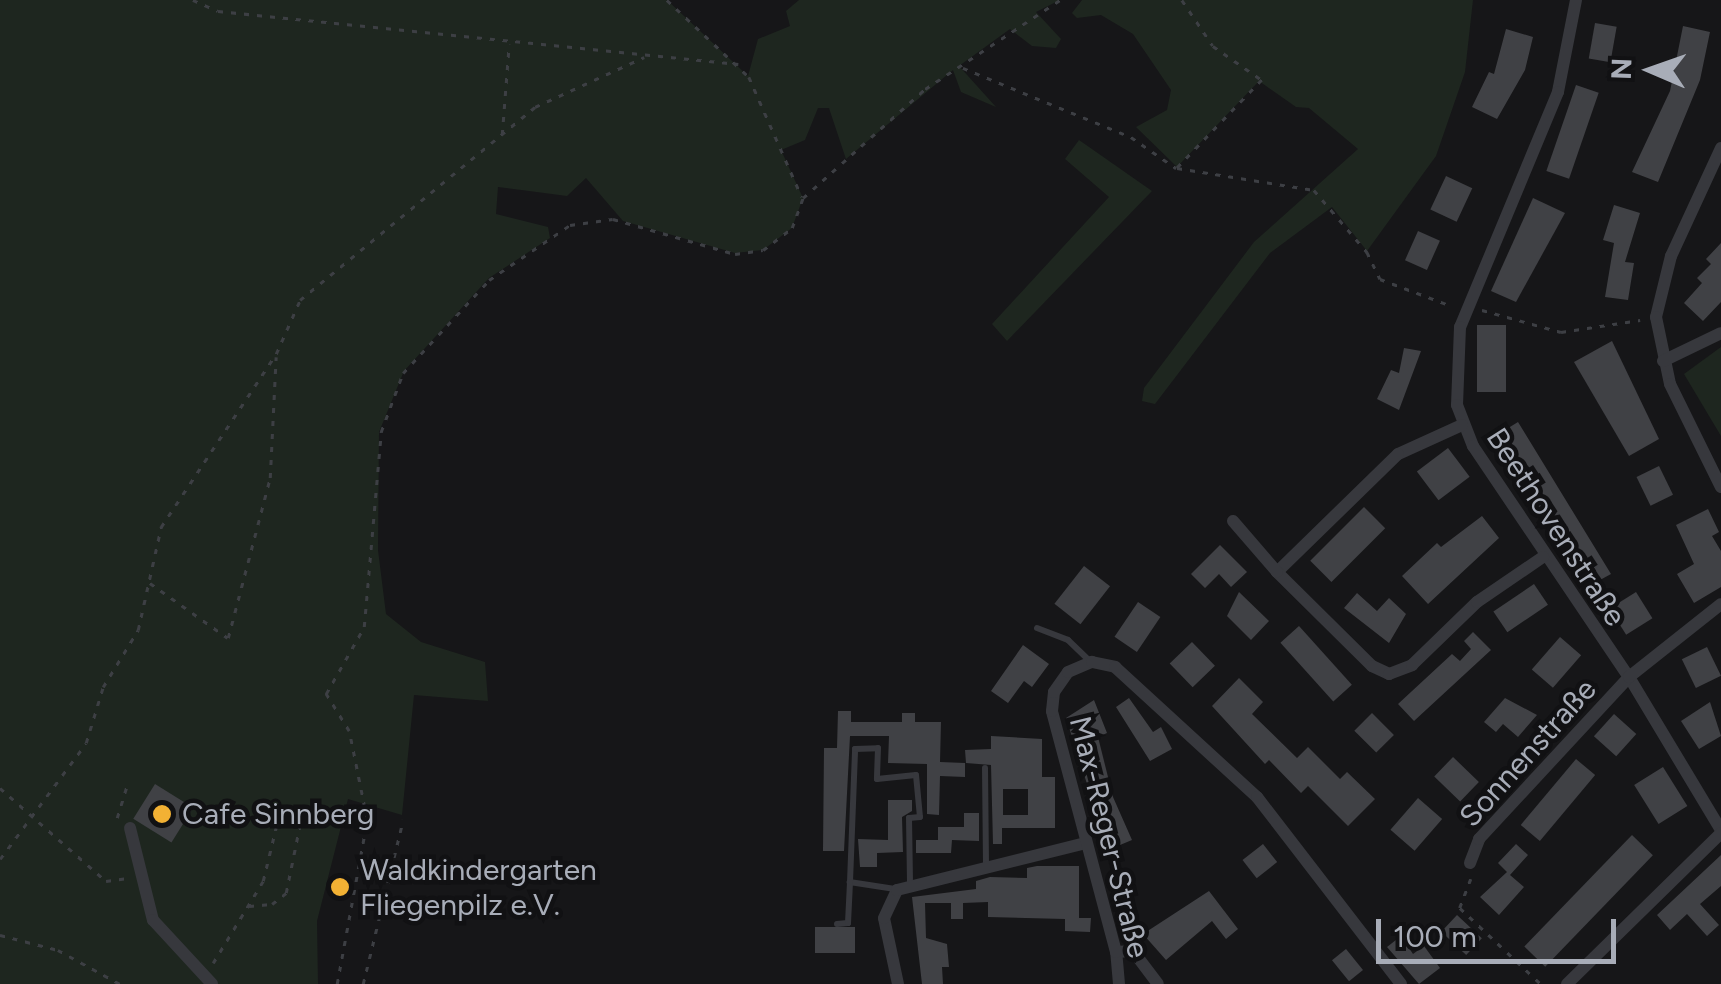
<!DOCTYPE html>
<html>
<head>
<meta charset="utf-8">
<style>
	body { margin:0 }
	#map { position:relative; width:1721px; height:984px; overflow:hidden; background:#161618; font-family:Figtree,sans-serif }
	div>[style] { position:absolute }
	[style*='--x'] { left:calc(var(--x)*1px); top:calc(var(--y)*1px); width:calc(var(--w)*1px); rotate:calc(var(--a)*1deg) }
	.green>* { inset:0; background:#1e261f }
	.building>* { inset:0; background:#404145; transform-origin:0 0 }
	.path>* { height:2.5px; margin-top:-1.25px; transform-origin:0; background:repeating-linear-gradient(90deg,#3d3f44 0 5px,transparent 0 13px) }
	.lane>* { height:6px; margin:-3px; padding:0 3px; transform-origin:3px; border-radius:3px; background:#37383d }
	.street>* { height:12px; margin:-6px; padding:0 6px; transform-origin:6px; border-radius:6px; background:#37383d }
	.dots>* { width:28px; height:28px; translate:-50% -50%; box-sizing:border-box; border:5px solid #111113; border-radius:50% }
	span { translate:-50% -50%; white-space:nowrap; text-align:center; line-height:1.15; -webkit-text-stroke:9px #111113; paint-order:stroke }
	.street-label { font-size:30px; color:#a8adb8 }
	.poi-label { font-size:30px; color:#a8adb8 }
	.left { translate:0 -50%; text-align:left }
	.north { position:absolute; left:1601px; top:20px; width:100px; height:100px; -webkit-text-stroke:8px #111113; paint-order:stroke; rotate:272deg; font-size:28px; font-weight:700; line-height:40px; text-align:center; color:#a8adb8 }
	.north::after { content:''; display:block; margin:auto; width:35px; height:45px; background:#a8adb8; clip-path:polygon(50% 0,100% 100%,50% 72%,0 100%) }
	.scale { position:absolute; left:1376px; top:919px; width:240px; height:45px; box-sizing:border-box; border:5px solid #a8adb8; border-top:0; padding-left:12px; font-size:30px; line-height:35px; white-space:nowrap; color:#a8adb8; -webkit-text-stroke:8px #111113; paint-order:stroke }
</style>
</head>
<body>
<div id="map">
	<div class="green">
		<i style="clip-path:polygon(0 0,667px 0,748px 76px,758px 39px,790px 26px,786px 11px,799px 0,1060px 0,1036px 12px,1061px 39px,1056px 48px,1032px 46px,1010px 29px,959px 66px,996px 107px,961px 92px,953px 70px,846px 159px,829px 108px,818px 108px,805px 140px,781px 150px,803px 198px,792px 228px,763px 250px,735px 253px,623px 221px,586px 178px,567px 196px,498px 187px,496px 214px,548px 227px,550px 238px,489px 278px,404px 371px,379px 432px,378px 550px,386px 614px,421px 642px,485px 662px,488px 701px,414px 695px,402px 815px,348px 799px,317px 921px,318px 984px,0 984px)"></i>
		<i style="clip-path:polygon(1082px 0,1473px 0,1465px 72px,1436px 156px,1367px 251px,1332px 207px,1270px 253px,1155px 404px,1142px 401px,1144px 388px,1254px 242px,1358px 149px,1309px 108px,1296px 107px,1259px 81px,1177px 167px,1136px 127px,1167px 110px,1171px 90px,1133px 34px,1101px 15px,1077px 18px,1072px 13px)"></i>
		<i style="clip-path:polygon(1079px 140px,1152px 191px,1007px 341px,992px 324px,1109px 197px,1065px 159px)"></i>
		<i style="clip-path:polygon(1721px 347px,1721px 436px,1684px 374px)"></i>
	</div>
	<div class="building">
		<i style="left:1595px;top:23px;width:22px;height:36px;rotate:10deg"></i>
		<i style="clip-path:polygon(1683px 26px,1710px 32px,1700px 80px,1658px 182px,1632px 172px,1670px 91px)"></i>
		<i style="clip-path:polygon(1506px 29px,1533px 37px,1525px 70px,1497px 119px,1472px 107px,1489px 72px,1494px 74px)"></i>
		<i style="left:1576px;top:85px;width:24px;height:91px;rotate:19deg"></i>
		<i style="left:1446px;top:176px;width:29px;height:37px;rotate:25deg"></i>
		<i style="clip-path:polygon(1533px 198px,1565px 213px,1516px 302px,1491px 291px)"></i>
		<i style="clip-path:polygon(1614px 205px,1640px 213px,1625px 262px,1634px 263px,1628px 300px,1605px 297px,1614px 243px,1603px 240px)"></i>
		<i style="left:1418px;top:231px;width:24px;height:32px;rotate:24deg"></i>
		<i style="clip-path:polygon(1721px 243px,1721px 302px,1703px 321px,1684px 303px,1702px 283px,1697px 278px,1711px 264px,1706px 259px)"></i>
		<i style="left:1477px;top:325px;width:29px;height:67px"></i>
		<i style="clip-path:polygon(1612px 341px,1659px 439px,1629px 456px,1574px 362px)"></i>
		<i style="clip-path:polygon(1404px 348px,1421px 351px,1399px 410px,1377px 399px,1391px 370px,1399px 373px)"></i>
		<i style="clip-path:polygon(1518px 422px,1611px 574px,1589px 586px,1564px 538px,1528px 497px,1492px 438px)"></i>
		<i style="left:1448px;top:448px;width:36px;height:39px;rotate:53deg"></i>
		<i style="left:1659px;top:466px;width:32px;height:25px;rotate:64deg"></i>
		<i style="left:1364px;top:507px;width:30px;height:76px;rotate:45deg"></i>
		<i style="clip-path:polygon(1708px 509px,1719px 532px,1712px 536px,1721px 551px,1721px 587px,1694px 603px,1677px 574px,1694px 564px,1676px 525px)"></i>
		<i style="clip-path:polygon(1482px 516px,1499px 538px,1428px 604px,1402px 576px,1437px 543px,1441px 547px)"></i>
		<i style="clip-path:polygon(1220px 545px,1247px 572px,1231px 587px,1219px 574px,1205px 588px,1191px 574px)"></i>
		<i style="left:1084px;top:566px;width:33px;height:48px;rotate:38deg"></i>
		<i style="left:1534px;top:584px;width:25px;height:49px;rotate:56deg"></i>
		<i style="clip-path:polygon(1239px 592px,1269px 621px,1251px 640px,1227px 616px)"></i>
		<i style="left:1636px;top:592px;width:31px;height:31px;rotate:58deg"></i>
		<i style="clip-path:polygon(1357px 593px,1377px 611px,1389px 598px,1406px 614px,1389px 643px,1344px 608px)"></i>
		<i style="left:1138px;top:602px;width:27px;height:42px;rotate:34deg"></i>
		<i style="left:1299px;top:626px;width:79px;height:25px;rotate:48deg"></i>
		<i style="clip-path:polygon(1473px 632px,1491px 650px,1414px 721px,1398px 704px,1452px 654px,1460px 661px,1471px 649px,1464px 641px)"></i>
		<i style="left:1560px;top:637px;width:28px;height:43px;rotate:41deg"></i>
		<i style="left:1192px;top:642px;width:33px;height:31px;rotate:46deg"></i>
		<i style="clip-path:polygon(1023px 645px,1049px 664px,1032px 687px,1024px 681px,1008px 703px,991px 691px)"></i>
		<i style="left:1707px;top:647px;width:32px;height:28px;rotate:64deg"></i>
		<i style="clip-path:polygon(1239px 678px,1263px 702px,1252px 714px,1297px 758px,1308px 747px,1340px 779px,1347px 772px,1375px 799px,1348px 826px,1308px 786px,1301px 793px,1269px 760px,1265px 764px,1212px 706px)"></i>
		<i style="clip-path:polygon(1129px 698px,1153px 732px,1161px 727px,1172px 749px,1150px 761px,1116px 707px)"></i>
		<i style="clip-path:polygon(1505px 698px,1537px 715px,1518px 737px,1503px 724px,1496px 732px,1484px 722px)"></i>
		<i style="clip-path:polygon(1094px 700px,1107px 733px,1098px 737px,1113px 797px,1132px 840px,1108px 850px,1066px 718px)"></i>
		<i style="clip-path:polygon(1710px 702px,1721px 736px,1699px 749px,1681px 721px)"></i>
		<i style="clip-path:polygon(838px 711px,851px 711px,851px 722px,902px 722px,902px 713px,915px 713px,915px 722px,941px 722px,940px 762px,965px 763px,965px 777px,940px 776px,939px 815px,927px 814px,927px 764px,888px 763px,889px 736px,850px 736px,844px 851px,823px 851px,824px 748px,837px 748px)"></i>
		<i style="left:1372px;top:713px;width:31px;height:25px;rotate:45deg"></i>
		<i style="left:1614px;top:714px;width:30px;height:30px;rotate:42deg"></i>
		<i style="clip-path:polygon(evenodd,991px 736px,1042px 739px,1042px 777px,1055px 777px,1055px 828px,1002px 828px,1002px 844px,993px 844px,991px 765px,966px 763px,965px 750px,991px 749px,991px 736px,1003px 789px,1028px 789px,1028px 815px,1003px 815px,1003px 789px)"></i>
		<i style="left:1453px;top:757px;width:36px;height:27px;rotate:44deg"></i>
		<i style="left:1576px;top:759px;width:25px;height:86px;rotate:40deg"></i>
		<i style="left:1663px;top:767px;width:46px;height:34px;rotate:58deg"></i>
		<i style="left:155px;top:784px;width:45px;height:41px;rotate:32deg"></i>
		<i style="left:1418px;top:798px;width:32px;height:42px;rotate:41deg"></i>
		<i style="clip-path:polygon(888px 800px,912px 800px,912px 811px,902px 817px,903px 852px,877px 853px,877px 867px,860px 867px,858px 839px,888px 840px)"></i>
		<i style="clip-path:polygon(964px 813px,979px 813px,979px 841px,952px 840px,951px 853px,916px 853px,916px 840px,938px 840px,938px 827px,964px 827px)"></i>
		<i style="left:1632px;top:835px;width:29px;height:155px;rotate:44deg"></i>
		<i style="left:1263px;top:844px;width:23px;height:26px;rotate:52deg"></i>
		<i style="clip-path:polygon(1516px 844px,1528px 855px,1510px 875px,1524px 887px,1499px 915px,1480px 897px,1507px 872px,1498px 863px)"></i>
		<i style="clip-path:polygon(1721px 855px,1721px 886px,1700px 904px,1719px 925px,1707px 936px,1687px 914px,1670px 930px,1657px 915px)"></i>
		<i style="clip-path:polygon(1037px 866px,1079px 866px,1079px 918px,1091px 918px,1090px 932px,1065px 931px,1065px 919px,988px 917px,988px 902px,963px 903px,963px 919px,951px 919px,951px 903px,925px 903px,926px 938px,947px 944px,949px 967px,942px 967px,943px 984px,922px 984px,912px 897px,976px 889px,976px 881px,990px 877px,1027px 878px,1027px 868px)"></i>
		<i style="clip-path:polygon(1209px 891px,1238px 929px,1226px 939px,1212px 921px,1166px 960px,1143px 934px)"></i>
		<i style="left:1457px;top:915px;width:34px;height:23px;rotate:43deg"></i>
		<i style="left:815px;top:927px;width:40px;height:26px"></i>
		<i style="clip-path:polygon(1401px 936px,1413px 954px,1424px 946px,1440px 968px,1419px 984px,1387px 947px)"></i>
		<i style="left:1346px;top:949px;width:27px;height:18px;rotate:51deg"></i>
	</div>
	<div class="path">
		<i style="--x:193;--y:0;--w:27;--a:24"></i>
		<i style="--x:218;--y:11;--w:523;--a:5.82"></i>
		<i style="--x:667;--y:0;--w:112;--a:43.2"></i>
		<i style="--x:749;--y:77;--w:131;--a:66.2"></i>
		<i style="--x:1182;--y:0;--w:55;--a:56"></i>
		<i style="--x:1213;--y:46;--w:60;--a:34.8"></i>
		<i style="--x:1262;--y:80;--w:122;--a:134"></i>
		<i style="--x:1177;--y:168;--w:139;--a:9.1"></i>
		<i style="--x:1314;--y:190;--w:82;--a:49.5"></i>
		<i style="--x:1367;--y:252;--w:30;--a:64"></i>
		<i style="--x:1380;--y:279;--w:77;--a:20.6"></i>
		<i style="--x:963;--y:68;--w:182;--a:22.3"></i>
		<i style="--x:1131;--y:137;--w:55;--a:34.6"></i>
		<i style="--x:502;--y:135;--w:91;--a:-85.6"></i>
		<i style="--x:1482;--y:310;--w:82;--a:15.6"></i>
		<i style="--x:1561;--y:332;--w:80;--a:-8.6"></i>
		<i style="--x:150;--y:583;--w:95;--a:35.2"></i>
		<i style="--x:228;--y:638;--w:165;--a:-75.3"></i>
		<i style="--x:270;--y:478;--w:121;--a:-87.2"></i>
		<i style="--x:0;--y:788;--w:141;--a:41.3"></i>
		<i style="--x:106;--y:881;--w:22;--a:-8"></i>
		<i style="--x:117;--y:818;--w:38;--a:-73"></i>
		<i style="--x:0;--y:859;--w:144;--a:-53.4"></i>
		<i style="--x:86;--y:743;--w:59;--a:-73.1"></i>
		<i style="--x:103;--y:687;--w:67;--a:-58.4"></i>
		<i style="--x:138;--y:630;--w:106;--a:-77.4"></i>
		<i style="--x:161;--y:527;--w:208;--a:-56.4"></i>
		<i style="--x:276;--y:354;--w:59;--a:-66"></i>
		<i style="--x:300;--y:300;--w:304;--a:-39.4"></i>
		<i style="--x:535;--y:107;--w:120;--a:-24.6"></i>
		<i style="--x:1471;--y:879;--w:31;--a:111"></i>
		<i style="--x:1460;--y:908;--w:111;--a:43.2"></i>
		<i style="--x:249;--y:906;--w:23;--a:-5"></i>
		<i style="--x:272;--y:904;--w:18;--a:-38"></i>
		<i style="--x:286;--y:893;--w:70;--a:-78.5"></i>
		<i style="--x:0;--y:935;--w:60;--a:14.5"></i>
		<i style="--x:58;--y:950;--w:71;--a:28.7"></i>
		<i style="--x:213;--y:963;--w:96;--a:-58.6"></i>
		<i style="--x:263;--y:881;--w:64;--a:-76.4"></i>
		<i style="--x:278;--y:819;--w:46;--a:5"></i>
		<i style="--x:337;--y:984;--w:167;--a:-79.6"></i>
		<i style="--x:367;--y:820;--w:91;--a:-101.4"></i>
		<i style="--x:349;--y:731;--w:44;--a:-121.9"></i>
		<i style="--x:326;--y:694;--w:77;--a:-60.4"></i>
		<i style="--x:364;--y:627;--w:196;--a:-85"></i>
		<i style="--x:381;--y:432;--w:63;--a:-69.6"></i>
		<i style="--x:403;--y:373;--w:127;--a:-47.2"></i>
		<i style="--x:489;--y:280;--w:98;--a:-34.2"></i>
		<i style="--x:570;--y:225;--w:43;--a:-7.9"></i>
		<i style="--x:613;--y:219;--w:127;--a:16"></i>
		<i style="--x:735;--y:254;--w:28;--a:-8"></i>
		<i style="--x:763;--y:250;--w:36;--a:-37"></i>
		<i style="--x:792;--y:228;--w:32;--a:-70"></i>
		<i style="--x:803;--y:198;--w:164;--a:-41.8"></i>
		<i style="--x:925;--y:89;--w:162;--a:-33.4"></i>
		<i style="--x:363;--y:984;--w:169;--a:-76.3"></i>
	</div>
	<div class="lane">
		<i style="--x:1037;--y:628;--w:33;--a:21"></i>
		<i style="--x:1068;--y:640;--w:32;--a:44"></i>
		<i style="--x:985;--y:768;--w:98;--a:89.4"></i>
		<i style="--x:895;--y:889;--w:46;--a:-171.2"></i>
		<i style="--x:850;--y:882;--w:133;--a:-87.8"></i>
		<i style="--x:855;--y:749;--w:23;--a:-2"></i>
		<i style="--x:878;--y:748;--w:31;--a:92"></i>
		<i style="--x:877;--y:779;--w:39;--a:-6"></i>
		<i style="--x:916;--y:775;--w:42;--a:84.6"></i>
		<i style="--x:920;--y:817;--w:11;--a:175"></i>
		<i style="--x:909;--y:818;--w:67;--a:89.1"></i>
		<i style="--x:837;--y:924;--w:11;--a:-5"></i>
		<i style="--x:848;--y:923;--w:41;--a:-87.2"></i>
	</div>
	<div class="street">
		<i style="--x:1576;--y:0;--w:94;--a:101.1"></i>
		<i style="--x:1558;--y:92;--w:255;--a:112.6"></i>
		<i style="--x:1460;--y:327;--w:78;--a:92.2"></i>
		<i style="--x:1457;--y:405;--w:44;--a:68.7"></i>
		<i style="--x:1473;--y:446;--w:279;--a:56"></i>
		<i style="--x:1629;--y:677;--w:179;--a:59"></i>
		<i style="--x:1721;--y:148;--w:119;--a:114.8"></i>
		<i style="--x:1671;--y:256;--w:63;--a:103.8"></i>
		<i style="--x:1656;--y:317;--w:68;--a:78.2"></i>
		<i style="--x:1670;--y:384;--w:115;--a:63.7"></i>
		<i style="--x:1663;--y:361;--w:64;--a:-25.8"></i>
		<i style="--x:1462;--y:425;--w:70;--a:155.6"></i>
		<i style="--x:1398;--y:454;--w:169;--a:135.7"></i>
		<i style="--x:1277;--y:572;--w:134;--a:44.7"></i>
		<i style="--x:1372;--y:666;--w:19;--a:25"></i>
		<i style="--x:1389;--y:674;--w:25;--a:-21"></i>
		<i style="--x:1412;--y:665;--w:91;--a:-44.1"></i>
		<i style="--x:1477;--y:602;--w:80;--a:-34.3"></i>
		<i style="--x:1233;--y:521;--w:67;--a:49.2"></i>
		<i style="--x:130;--y:828;--w:95;--a:76"></i>
		<i style="--x:153;--y:920;--w:87;--a:47.3"></i>
		<i style="--x:1470;--y:863;--w:26;--a:-69"></i>
		<i style="--x:1479;--y:839;--w:221;--a:-47.2"></i>
		<i style="--x:1629;--y:677;--w:117;--a:-38.4"></i>
		<i style="--x:1116;--y:952;--w:17;--a:-3"></i>
		<i style="--x:1133;--y:951;--w:41;--a:52.9"></i>
		<i style="--x:898;--y:984;--w:67;--a:-102"></i>
		<i style="--x:884;--y:918;--w:31;--a:-65"></i>
		<i style="--x:897;--y:890;--w:195;--a:-14"></i>
		<i style="--x:1119;--y:984;--w:32;--a:-95"></i>
		<i style="--x:1116;--y:952;--w:249;--a:-104.9"></i>
		<i style="--x:1052;--y:711;--w:19;--a:-84"></i>
		<i style="--x:1054;--y:692;--w:24;--a:-55"></i>
		<i style="--x:1068;--y:672;--w:26;--a:-23"></i>
		<i style="--x:1092;--y:662;--w:24;--a:12"></i>
		<i style="--x:1115;--y:667;--w:193;--a:42.5"></i>
		<i style="--x:1257;--y:797;--w:236;--a:52.4"></i>
		<i style="--x:1567;--y:984;--w:216;--a:-44.4"></i>
	</div>
	<div class="dots">
		<i style="left:162px;top:814px;background:#f2b134"></i>
		<i style="left:340px;top:887px;background:#f2b134"></i>
	</div>
	<div class="street-label">
		<span style="left:1556px;top:527px;rotate:57deg">Beethovenstraße</span>
		<span style="left:1528px;top:753px;rotate:-48deg">Sonnenstraße</span>
		<span style="left:1109px;top:837px;rotate:76deg">Max-Reger-Straße</span>
	</div>
	<div class="poi-label">
		<span class="left" style="left:182px;top:814px">Cafe Sinnberg</span>
		<span class="left" style="left:360px;top:887px">Waldkindergarten<br>Fliegenpilz e.V.</span>
	</div>
	<div class="north">N</div>
	<div class="scale">100 m</div>
</div>
</body>
</html>
